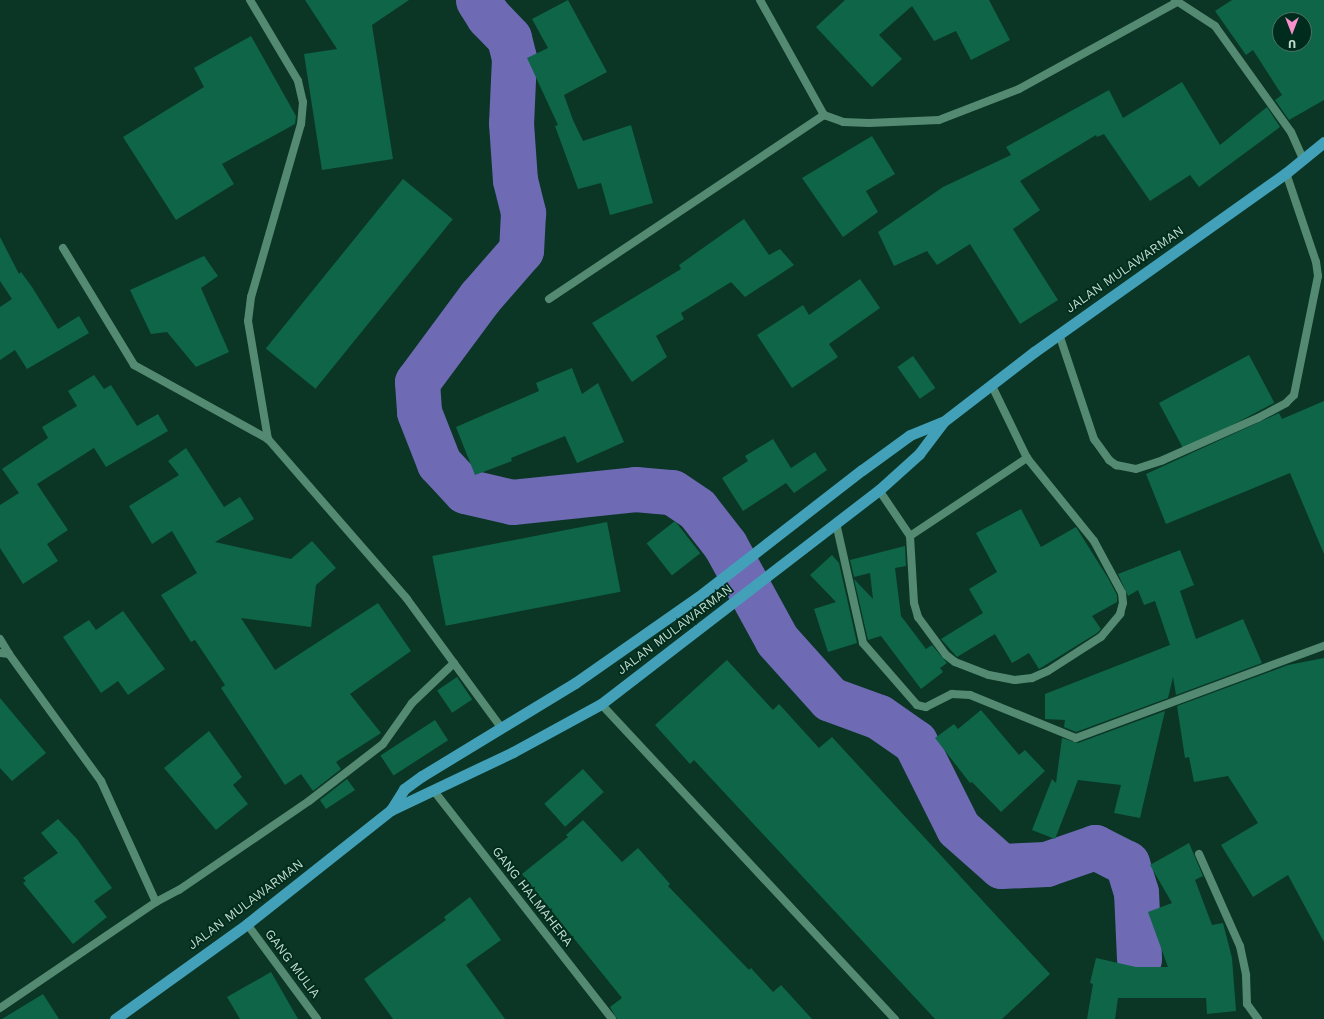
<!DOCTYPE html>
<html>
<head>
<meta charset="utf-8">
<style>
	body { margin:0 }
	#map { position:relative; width:1324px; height:1019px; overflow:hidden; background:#0b3626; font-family:"Work Sans",sans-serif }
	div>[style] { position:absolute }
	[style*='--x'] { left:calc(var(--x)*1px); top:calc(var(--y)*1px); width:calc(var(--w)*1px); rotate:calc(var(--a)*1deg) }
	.river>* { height:45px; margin:-22.5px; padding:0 22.5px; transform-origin:22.5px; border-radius:22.5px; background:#6e6ab4 }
	.building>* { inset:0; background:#0e6548; transform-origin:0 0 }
	.service>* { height:8px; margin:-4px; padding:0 4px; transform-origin:4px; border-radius:4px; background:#548a72 }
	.minor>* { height:8px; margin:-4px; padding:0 4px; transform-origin:4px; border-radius:4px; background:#548a72 }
	.tertiary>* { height:8px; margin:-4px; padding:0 4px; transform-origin:4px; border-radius:4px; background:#548a72 }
	.trunk>* { height:11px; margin:-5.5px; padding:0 5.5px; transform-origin:5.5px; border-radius:5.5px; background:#42a1b9 }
	span { translate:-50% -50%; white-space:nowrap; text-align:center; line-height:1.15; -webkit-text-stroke:3.5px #002c1d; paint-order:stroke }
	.street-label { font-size:13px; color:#c1dccf }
	.north { position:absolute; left:1272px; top:12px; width:40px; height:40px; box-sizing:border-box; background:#002c1d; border:1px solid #4d7264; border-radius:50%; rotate:180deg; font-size:11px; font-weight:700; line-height:16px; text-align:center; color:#c1dccf }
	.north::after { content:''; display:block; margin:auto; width:14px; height:18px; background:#f790cd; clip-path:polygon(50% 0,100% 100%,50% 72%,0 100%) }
</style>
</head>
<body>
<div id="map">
	<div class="river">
		<i style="--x:478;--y:0;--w:19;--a:58"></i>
		<i style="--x:488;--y:16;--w:30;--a:46"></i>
		<i style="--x:509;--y:38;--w:21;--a:76"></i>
		<i style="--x:514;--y:58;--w:65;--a:92.6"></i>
		<i style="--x:511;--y:123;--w:57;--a:86"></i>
		<i style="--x:515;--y:180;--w:34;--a:76"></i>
		<i style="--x:523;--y:213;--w:37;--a:93"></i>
		<i style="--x:521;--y:250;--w:62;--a:131.1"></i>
		<i style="--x:480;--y:297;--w:106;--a:126.5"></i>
		<i style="--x:417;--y:382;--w:30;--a:86"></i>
		<i style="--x:419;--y:412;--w:55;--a:68.6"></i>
		<i style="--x:439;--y:463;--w:38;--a:47"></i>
		<i style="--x:465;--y:491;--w:48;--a:13.2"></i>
		<i style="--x:512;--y:502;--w:124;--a:-6"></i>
		<i style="--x:635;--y:489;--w:37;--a:5"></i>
		<i style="--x:672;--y:492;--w:30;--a:34"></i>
		<i style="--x:697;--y:509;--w:46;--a:52.1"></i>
		<i style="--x:725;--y:545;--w:108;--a:61.3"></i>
		<i style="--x:777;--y:640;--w:79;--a:48.1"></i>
		<i style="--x:830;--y:699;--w:52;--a:20.2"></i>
		<i style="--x:879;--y:717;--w:44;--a:34.8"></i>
		<i style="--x:915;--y:742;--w:96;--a:63.4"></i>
		<i style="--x:958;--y:828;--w:57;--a:41.5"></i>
		<i style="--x:1001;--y:866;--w:45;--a:-2.5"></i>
		<i style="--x:1046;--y:864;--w:52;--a:-19.1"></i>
		<i style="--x:1095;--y:847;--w:36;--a:27"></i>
		<i style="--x:1127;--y:863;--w:30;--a:73"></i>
		<i style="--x:1136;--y:892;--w:67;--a:87.4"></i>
	</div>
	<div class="building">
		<i style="clip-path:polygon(305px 0,409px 0,372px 25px,393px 159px,322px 170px,304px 54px,337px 49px)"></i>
		<i style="clip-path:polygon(568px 0,607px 72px,564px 95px,573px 120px,583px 141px,631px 125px,653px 203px,610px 215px,601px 183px,578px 189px,555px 126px,558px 125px,527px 58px,548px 48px,532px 19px)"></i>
		<i style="clip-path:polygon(845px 0,989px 0,1010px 40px,971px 60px,956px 31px,934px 41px,912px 6px,879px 35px,902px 59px,872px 87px,816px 27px)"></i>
		<i style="clip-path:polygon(evenodd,1232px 0,1324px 0,1324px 100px,1289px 120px,1275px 100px,1282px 95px,1253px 50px,1246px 55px,1215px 11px,1232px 0,1280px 20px,1304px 20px,1304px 44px,1280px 44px,1280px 20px)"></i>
		<i style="clip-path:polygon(251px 36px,296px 116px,295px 124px,222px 164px,234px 184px,176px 220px,123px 137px,204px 87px,194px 68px)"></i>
		<i style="clip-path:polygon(1182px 82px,1220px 145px,1267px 107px,1280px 127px,1199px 187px,1190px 175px,1150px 201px,1104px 134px,1097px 137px,1096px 135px,1020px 181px,1040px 210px,1013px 229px,1058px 300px,1020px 324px,970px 244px,937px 265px,927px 251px,894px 266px,878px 232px,943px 187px,1011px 155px,1006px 147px,1109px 90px,1123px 118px)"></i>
		<i style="clip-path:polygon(872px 136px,895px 174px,866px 191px,878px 212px,843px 237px,802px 178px)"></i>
		<i style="left:403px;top:179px;width:64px;height:218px;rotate:39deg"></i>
		<i style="clip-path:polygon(744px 219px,769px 255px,780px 249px,794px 265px,745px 297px,731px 282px,681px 313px,684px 319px,656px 336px,667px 357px,632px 382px,592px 323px,681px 269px,679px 265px)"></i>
		<i style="clip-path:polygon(0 237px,19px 274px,21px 272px,32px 287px,58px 329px,79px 316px,89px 333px,27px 369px,15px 350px,0 360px,0 307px,12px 299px,0 281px)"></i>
		<i style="clip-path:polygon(204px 256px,218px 276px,201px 288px,229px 352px,196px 367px,167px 332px,151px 334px,130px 290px)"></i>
		<i style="clip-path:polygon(860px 279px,880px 308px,829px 344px,838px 357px,792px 388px,757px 335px,803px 305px,809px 315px)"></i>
		<i style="left:1249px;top:355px;width:54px;height:102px;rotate:62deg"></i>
		<i style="left:913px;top:356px;width:39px;height:19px;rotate:55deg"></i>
		<i style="clip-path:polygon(572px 368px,582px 394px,598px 383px,624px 442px,577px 463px,565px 436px,511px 458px,512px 461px,475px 475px,456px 427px,539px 391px,536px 383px)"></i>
		<i style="clip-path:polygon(94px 375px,104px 389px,111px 385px,137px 426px,158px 414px,168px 431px,106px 467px,94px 448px,37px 484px,68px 530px,47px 544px,58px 561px,23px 584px,0 548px,0 505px,19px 493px,2px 469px,48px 438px,42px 427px,77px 406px,68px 391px)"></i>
		<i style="clip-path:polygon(1324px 401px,1324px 554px,1290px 473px,1166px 524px,1146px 474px,1279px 413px,1282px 419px)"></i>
		<i style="clip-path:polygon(773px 439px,791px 468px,815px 452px,827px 470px,794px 493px,786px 483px,743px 511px,722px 478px,748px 461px,745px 456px)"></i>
		<i style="clip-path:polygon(186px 448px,224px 507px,240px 497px,254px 519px,215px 542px,291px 559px,312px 541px,336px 568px,316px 585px,311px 627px,241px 618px,275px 670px,378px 603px,411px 651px,350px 694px,381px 733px,336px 762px,341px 769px,313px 791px,301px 774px,285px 785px,221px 688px,225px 685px,195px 640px,191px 642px,161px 595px,197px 573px,172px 531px,152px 544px,129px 506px,179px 475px,168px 461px)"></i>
		<i style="clip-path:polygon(1021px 509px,1041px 547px,1076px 527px,1108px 578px,1117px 595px,1117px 602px,1092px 616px,1101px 629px,1097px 633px,1039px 669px,1029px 653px,1012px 663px,995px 634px,957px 657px,941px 639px,983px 613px,969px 589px,997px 572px,976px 533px)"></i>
		<i style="left:675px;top:521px;width:41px;height:36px;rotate:52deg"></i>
		<i style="left:607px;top:522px;width:71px;height:178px;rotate:79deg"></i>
		<i style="clip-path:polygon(905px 546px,906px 566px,895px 568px,901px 616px,926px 649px,932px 645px,947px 663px,940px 668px,943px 672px,921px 689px,881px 636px,868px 640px,854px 579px,873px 599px,870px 573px,854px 577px,850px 560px)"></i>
		<i style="clip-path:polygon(1180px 550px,1194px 585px,1180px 591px,1196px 639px,1243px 619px,1262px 663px,1176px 695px,1173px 677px,1168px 698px,1076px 732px,1064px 727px,1065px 720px,1045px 719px,1045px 694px,1170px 645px,1155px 601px,1144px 605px,1138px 590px,1128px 596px,1118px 574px)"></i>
		<i style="clip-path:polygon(832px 555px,839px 563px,857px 643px,828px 652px,814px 609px,836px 602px,810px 575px)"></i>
		<i style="clip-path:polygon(123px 611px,165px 669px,128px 695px,118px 681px,101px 693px,63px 637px,89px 620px,96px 630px)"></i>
		<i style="clip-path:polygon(1324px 658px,1324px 942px,1288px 875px,1253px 897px,1221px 845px,1258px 823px,1228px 776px,1194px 782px,1189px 757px,1185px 758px,1177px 706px,1288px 665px)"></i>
		<i style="clip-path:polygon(727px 660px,773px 710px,779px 704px,819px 748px,832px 737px,1050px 974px,1002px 1019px,935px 1019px,694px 760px,690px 764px,655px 725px)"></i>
		<i style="left:457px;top:677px;width:27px;height:24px;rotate:56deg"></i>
		<i style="clip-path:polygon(0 698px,46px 753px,12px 781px,0 768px)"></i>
		<i style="clip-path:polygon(981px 710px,1019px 755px,1025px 750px,1045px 771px,1001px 812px,972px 782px,970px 783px,935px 738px,954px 724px,958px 729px)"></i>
		<i style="clip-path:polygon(1165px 711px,1140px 818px,1114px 813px,1121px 785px,1078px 780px,1055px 839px,1032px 830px,1052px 779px,1056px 783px,1062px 738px,1078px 743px)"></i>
		<i style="left:435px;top:720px;width:24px;height:65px;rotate:57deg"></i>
		<i style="clip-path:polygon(209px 731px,242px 777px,233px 785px,248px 804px,216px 830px,164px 768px)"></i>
		<i style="left:583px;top:769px;width:31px;height:52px;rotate:48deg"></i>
		<i style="clip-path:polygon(347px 779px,355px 790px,326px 809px,320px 800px)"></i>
		<i style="clip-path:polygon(58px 819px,77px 839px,112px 888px,94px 901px,107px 917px,73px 944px,23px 883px,26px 881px,23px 878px,58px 853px,41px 833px)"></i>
		<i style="clip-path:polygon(583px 820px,622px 862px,638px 848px,670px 884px,668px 886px,749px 970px,751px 968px,773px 992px,781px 985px,812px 1019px,617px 1019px,610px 1007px,622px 998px,522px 874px,568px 837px,566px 835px)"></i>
		<i style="clip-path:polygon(1189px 843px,1203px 876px,1195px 880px,1212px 925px,1223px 923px,1232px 958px,1236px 1011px,1207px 1014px,1206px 998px,1118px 998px,1115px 1019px,1087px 1019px,1093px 984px,1090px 983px,1096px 958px,1136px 967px,1168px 967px,1148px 912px,1172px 903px,1150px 865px)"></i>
		<i style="clip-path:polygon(470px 897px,501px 940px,466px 965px,505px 1019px,393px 1019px,364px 979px,446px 920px,444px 917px)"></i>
		<i style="clip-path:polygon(271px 972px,298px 1019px,240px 1019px,227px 997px)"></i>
		<i style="clip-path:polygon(43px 994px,59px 1019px,2px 1019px)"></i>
	</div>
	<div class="service">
		<i style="--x:1059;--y:334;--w:111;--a:71.6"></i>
		<i style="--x:1094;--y:439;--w:26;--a:54"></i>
		<i style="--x:1109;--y:460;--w:9;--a:36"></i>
		<i style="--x:1116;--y:465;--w:20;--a:11"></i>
		<i style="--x:1136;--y:469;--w:28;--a:-18"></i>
		<i style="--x:1163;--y:460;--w:104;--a:-23.9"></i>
		<i style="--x:1258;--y:418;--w:32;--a:-28"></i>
		<i style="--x:1286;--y:403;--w:11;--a:-45"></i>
		<i style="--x:1294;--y:395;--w:121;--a:-78.6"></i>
		<i style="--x:1318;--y:276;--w:14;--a:-98"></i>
		<i style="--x:1316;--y:262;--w:94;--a:-108.6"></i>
		<i style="--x:879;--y:490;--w:55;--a:56"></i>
		<i style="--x:910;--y:536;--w:141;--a:-33.7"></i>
		<i style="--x:1027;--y:458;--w:80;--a:-115.9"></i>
		<i style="--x:836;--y:523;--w:123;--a:77.3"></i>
		<i style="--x:863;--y:643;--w:82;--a:48.9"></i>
		<i style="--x:917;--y:705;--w:9;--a:13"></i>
		<i style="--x:926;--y:707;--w:29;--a:-27"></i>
		<i style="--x:952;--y:694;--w:18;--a:3"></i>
		<i style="--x:970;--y:695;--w:114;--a:22.1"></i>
		<i style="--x:1076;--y:738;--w:265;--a:-20.4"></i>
		<i style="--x:910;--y:536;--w:67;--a:86.6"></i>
		<i style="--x:914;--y:603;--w:15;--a:74"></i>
		<i style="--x:918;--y:617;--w:47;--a:53.6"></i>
		<i style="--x:946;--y:655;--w:11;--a:38"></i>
		<i style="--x:955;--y:662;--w:36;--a:21"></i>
		<i style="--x:989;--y:675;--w:26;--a:11"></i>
		<i style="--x:1015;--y:680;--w:17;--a:-7"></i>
		<i style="--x:1032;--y:678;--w:17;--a:-24"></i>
		<i style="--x:1048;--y:671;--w:63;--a:-32.7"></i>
		<i style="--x:1101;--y:637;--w:30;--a:-50"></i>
		<i style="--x:1120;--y:614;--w:11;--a:-75"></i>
		<i style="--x:1123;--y:603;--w:10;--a:-96"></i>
		<i style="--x:1122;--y:593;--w:59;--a:-118.3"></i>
		<i style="--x:1094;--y:541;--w:107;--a:-128.9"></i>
		<i style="--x:601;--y:704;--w:431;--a:47"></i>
	</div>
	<div class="minor">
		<i style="--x:250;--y:0;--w:94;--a:59.3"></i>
		<i style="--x:298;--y:81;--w:22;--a:77"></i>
		<i style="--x:303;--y:102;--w:22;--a:95"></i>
		<i style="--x:301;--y:124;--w:180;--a:106.1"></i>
		<i style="--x:251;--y:297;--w:24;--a:97"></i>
		<i style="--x:248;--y:321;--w:120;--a:80.4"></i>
		<i style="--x:268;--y:439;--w:212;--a:49"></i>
		<i style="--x:407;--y:599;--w:161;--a:53.8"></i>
		<i style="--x:760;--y:0;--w:132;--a:60.9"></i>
		<i style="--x:824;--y:115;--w:20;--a:20"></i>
		<i style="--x:843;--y:122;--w:26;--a:2"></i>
		<i style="--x:869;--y:123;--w:70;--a:-2.5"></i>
		<i style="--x:939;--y:120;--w:86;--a:-21.2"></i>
		<i style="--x:1019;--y:89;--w:180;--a:-28.8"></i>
		<i style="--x:1175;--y:0;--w:48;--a:33"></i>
		<i style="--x:1215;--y:26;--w:130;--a:54.4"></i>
		<i style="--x:1291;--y:132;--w:30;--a:66"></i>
		<i style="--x:63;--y:248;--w:137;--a:58.7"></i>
		<i style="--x:134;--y:365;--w:153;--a:28.9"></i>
		<i style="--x:549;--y:299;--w:331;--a:-33.8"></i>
		<i style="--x:0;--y:639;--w:17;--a:59"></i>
		<i style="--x:0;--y:653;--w:9;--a:6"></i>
		<i style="--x:9;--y:654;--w:157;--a:54.1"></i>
		<i style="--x:101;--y:781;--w:133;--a:65.6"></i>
		<i style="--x:156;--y:902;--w:189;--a:145.8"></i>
		<i style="--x:1199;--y:854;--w:101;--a:66"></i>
		<i style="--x:1240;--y:946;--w:30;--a:78"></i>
		<i style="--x:1246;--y:975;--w:29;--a:88"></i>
		<i style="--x:1247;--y:1004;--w:19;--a:54"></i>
		<i style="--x:156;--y:902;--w:26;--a:-28"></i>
		<i style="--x:179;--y:890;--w:158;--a:-34.4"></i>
		<i style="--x:309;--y:801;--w:93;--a:-37.6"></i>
		<i style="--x:383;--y:744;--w:50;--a:-54.7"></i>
		<i style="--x:412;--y:703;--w:58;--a:-43.6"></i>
		<i style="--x:247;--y:924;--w:118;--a:53.6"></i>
	</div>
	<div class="tertiary">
		<i style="--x:434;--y:791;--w:289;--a:52"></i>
	</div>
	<div class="trunk">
		<i style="--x:391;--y:810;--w:25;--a:-58"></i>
		<i style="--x:404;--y:789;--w:22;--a:-36"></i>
		<i style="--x:422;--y:776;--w:179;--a:-31.3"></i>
		<i style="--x:575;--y:683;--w:150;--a:-35"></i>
		<i style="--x:698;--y:597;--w:207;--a:-37.8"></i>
		<i style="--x:862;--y:470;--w:59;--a:-36.1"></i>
		<i style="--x:910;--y:435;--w:35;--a:-22"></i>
		<i style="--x:943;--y:422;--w:115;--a:-37.6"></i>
		<i style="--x:1034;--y:352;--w:309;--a:-35.4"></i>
		<i style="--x:1286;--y:173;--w:49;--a:-39.2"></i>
		<i style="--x:115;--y:1019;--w:163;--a:-35.7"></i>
		<i style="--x:247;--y:924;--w:184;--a:-38.4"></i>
		<i style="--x:391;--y:810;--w:135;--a:-25.4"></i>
		<i style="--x:513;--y:752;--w:100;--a:-28.6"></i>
		<i style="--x:601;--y:704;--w:351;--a:-37.6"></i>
		<i style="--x:879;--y:490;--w:54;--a:-42"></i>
		<i style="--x:919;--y:454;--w:39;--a:-53"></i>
	</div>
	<div class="street-label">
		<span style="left:1125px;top:270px;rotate:-35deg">JALAN MULAWARMAN</span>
		<span style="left:675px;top:630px;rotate:-37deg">JALAN MULAWARMAN</span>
		<span style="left:532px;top:897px;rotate:52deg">GANG HALMAHERA</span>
		<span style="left:246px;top:905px;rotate:-37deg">JALAN MULAWARMAN</span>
		<span style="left:292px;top:964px;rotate:53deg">GANG MULIA</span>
	</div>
	<div class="north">U</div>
</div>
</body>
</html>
